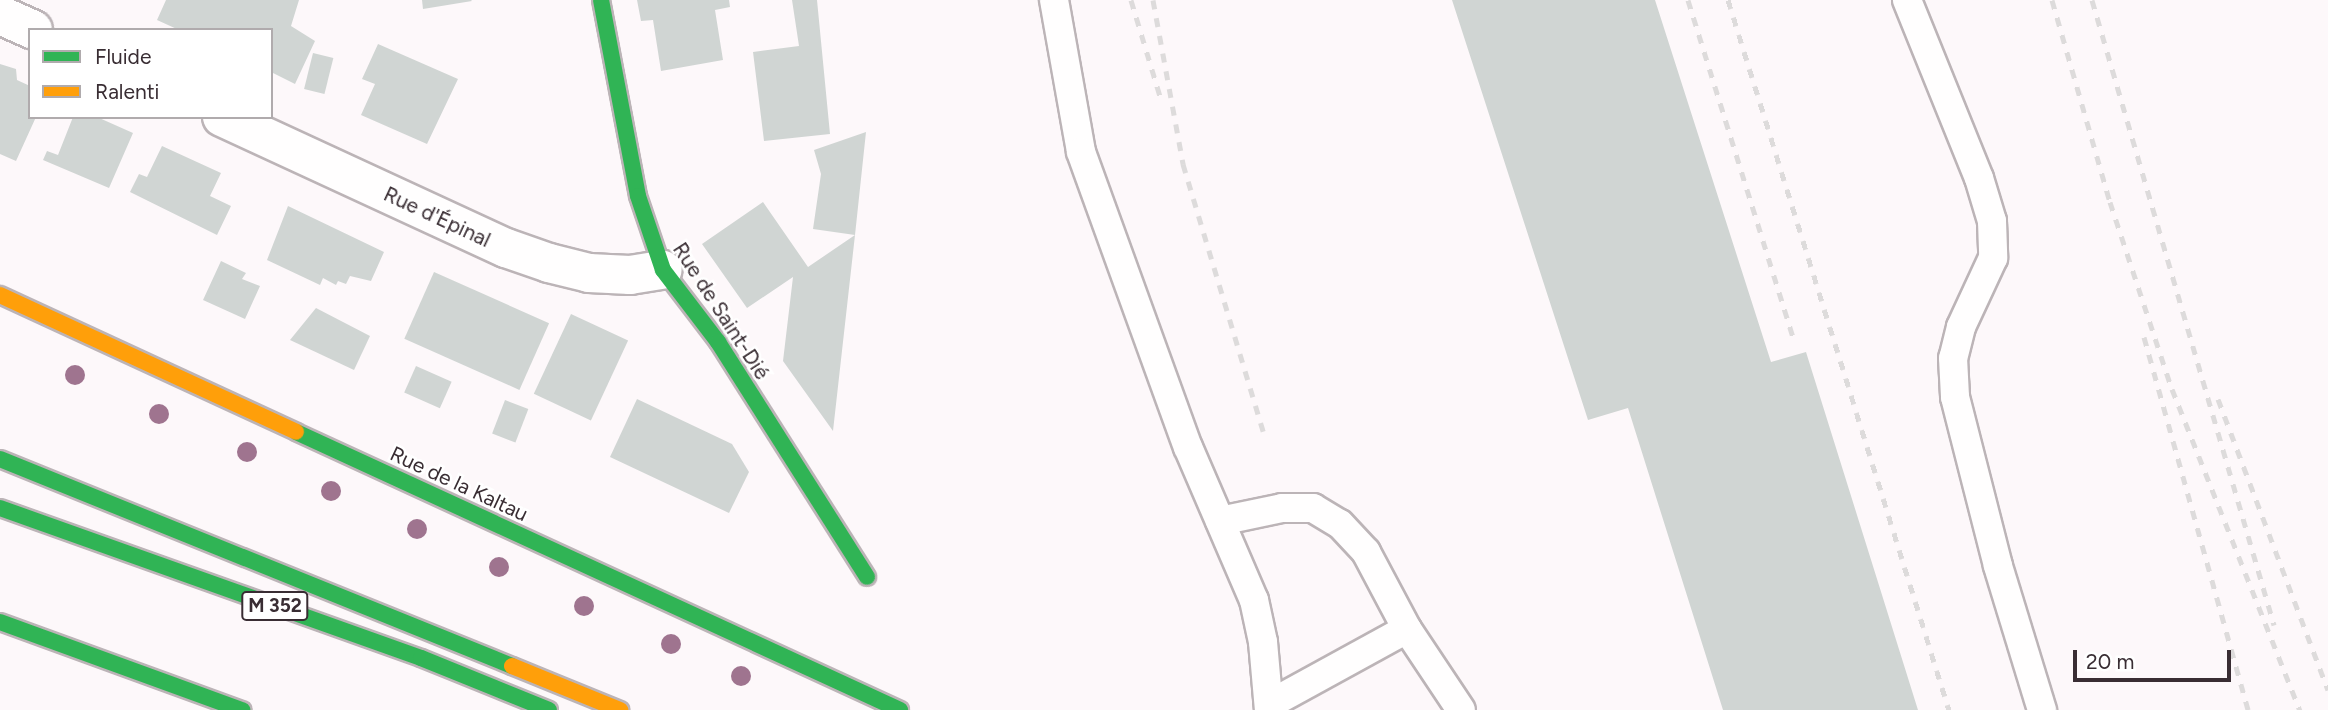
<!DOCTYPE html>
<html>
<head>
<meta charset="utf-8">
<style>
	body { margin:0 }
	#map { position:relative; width:2328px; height:710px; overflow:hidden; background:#fdf8fa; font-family:Figtree,sans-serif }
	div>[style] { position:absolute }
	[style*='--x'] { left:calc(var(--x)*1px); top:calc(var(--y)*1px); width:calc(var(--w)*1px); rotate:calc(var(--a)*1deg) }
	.building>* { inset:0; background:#d0d5d3; transform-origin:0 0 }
	.roads { filter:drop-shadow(2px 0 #bcb4b7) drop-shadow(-2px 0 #bcb4b7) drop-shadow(0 2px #bcb4b7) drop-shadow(0 -2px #bcb4b7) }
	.lane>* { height:28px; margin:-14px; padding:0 14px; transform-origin:14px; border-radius:14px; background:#fffefe }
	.street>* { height:38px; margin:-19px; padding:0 19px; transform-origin:19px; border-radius:19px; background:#fffefe }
	.fast>* { height:16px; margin:-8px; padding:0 8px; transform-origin:8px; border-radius:8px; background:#30b455 }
	.slow>* { height:16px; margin:-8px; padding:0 8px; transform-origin:8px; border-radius:8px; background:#ff9f0a }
	.rail>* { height:5px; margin-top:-2.5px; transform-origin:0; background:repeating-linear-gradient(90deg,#dddbdb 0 9px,transparent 0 18px) }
	.trees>* { width:20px; height:20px; margin:-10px; border-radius:50%; background:#9f748f }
	span { translate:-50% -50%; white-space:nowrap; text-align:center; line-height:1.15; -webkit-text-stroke:5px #fff; paint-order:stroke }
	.shield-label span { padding:2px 5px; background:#fff; border:2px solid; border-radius:5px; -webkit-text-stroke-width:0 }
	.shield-label { font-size:19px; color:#392d33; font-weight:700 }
	.street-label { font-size:21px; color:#392d33 }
	.legend { position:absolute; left:28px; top:28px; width:245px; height:91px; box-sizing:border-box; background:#fff; border:2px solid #b0abad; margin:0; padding:9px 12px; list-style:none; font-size:21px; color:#392d33 }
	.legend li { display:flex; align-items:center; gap:14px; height:35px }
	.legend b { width:35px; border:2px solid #b0abad }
	.scale { position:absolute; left:2073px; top:650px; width:158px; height:32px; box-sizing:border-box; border:4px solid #392d33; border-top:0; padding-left:9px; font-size:21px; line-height:24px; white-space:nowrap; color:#392d33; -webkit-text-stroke:5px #fff; paint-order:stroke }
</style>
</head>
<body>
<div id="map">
	<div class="building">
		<i style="clip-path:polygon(166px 0,299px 0,291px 26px,315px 41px,295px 84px,271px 72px,271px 30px,179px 30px,157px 20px)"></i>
		<i style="clip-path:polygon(422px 0,471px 0,472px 1px,423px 9px)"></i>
		<i style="clip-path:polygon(637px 0,729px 0,730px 7px,715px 10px,723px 60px,661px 71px,653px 20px,641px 21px)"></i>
		<i style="clip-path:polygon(792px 0,817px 0,830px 134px,764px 141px,753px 52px,799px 46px)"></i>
		<i style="clip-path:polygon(1452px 0,1655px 0,1771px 362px,1806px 352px,1918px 710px,1723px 710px,1628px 408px,1588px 420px)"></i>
		<i style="clip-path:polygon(378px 44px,458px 79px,427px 144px,361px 115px,375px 84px,362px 79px)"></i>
		<i style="left:313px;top:53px;width:21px;height:37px;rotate:14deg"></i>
		<i style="clip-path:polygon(0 64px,16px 69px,17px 80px,30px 86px,30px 117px,36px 117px,16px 161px,0 154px)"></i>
		<i style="clip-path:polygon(73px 117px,97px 117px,133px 133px,109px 188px,43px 160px,47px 151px,58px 155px)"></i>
		<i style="clip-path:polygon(866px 132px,855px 235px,813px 229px,821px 174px,814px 150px)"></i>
		<i style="clip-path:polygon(162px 146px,221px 173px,210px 196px,231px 206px,217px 235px,130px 192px,139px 174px,147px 177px)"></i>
		<i style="clip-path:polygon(763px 202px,808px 267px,855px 235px,833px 431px,783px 361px,793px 277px,747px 308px,702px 244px)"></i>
		<i style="clip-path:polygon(288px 206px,384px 252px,371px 281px,350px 276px,346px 284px,338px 281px,336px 285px,323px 278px,320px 285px,267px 260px)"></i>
		<i style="clip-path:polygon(221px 261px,246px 273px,242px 279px,260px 286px,245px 319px,203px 300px)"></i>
		<i style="left:434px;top:272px;width:126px;height:73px;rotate:24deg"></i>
		<i style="clip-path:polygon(316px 308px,370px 336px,354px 370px,290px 340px)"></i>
		<i style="left:571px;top:314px;width:63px;height:88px;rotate:25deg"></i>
		<i style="left:416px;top:366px;width:39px;height:29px;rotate:24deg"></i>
		<i style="clip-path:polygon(637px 399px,732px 444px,749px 472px,729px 513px,610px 457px)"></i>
		<i style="left:505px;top:400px;width:25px;height:36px;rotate:21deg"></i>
	</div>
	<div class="roads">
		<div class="lane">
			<i style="--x:1054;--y:0;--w:154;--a:79.9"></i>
			<i style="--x:1081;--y:152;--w:314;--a:70.1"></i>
			<i style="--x:1188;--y:447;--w:167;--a:66.7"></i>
			<i style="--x:1254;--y:600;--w:43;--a:77.9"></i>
			<i style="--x:1263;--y:642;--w:68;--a:85"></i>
			<i style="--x:1907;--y:0;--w:192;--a:68"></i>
			<i style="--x:1979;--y:178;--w:45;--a:73.2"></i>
			<i style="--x:1992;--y:221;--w:37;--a:88"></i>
			<i style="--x:1993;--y:258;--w:76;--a:114.9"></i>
			<i style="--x:1961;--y:327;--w:32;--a:104"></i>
			<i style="--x:1953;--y:358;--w:39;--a:87"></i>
			<i style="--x:1955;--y:397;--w:174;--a:75.7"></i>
			<i style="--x:1998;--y:566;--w:151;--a:73"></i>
			<i style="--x:1220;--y:521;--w:63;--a:-11.8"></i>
			<i style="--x:1282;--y:508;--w:31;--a:0"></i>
			<i style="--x:1313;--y:508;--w:31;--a:31"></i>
			<i style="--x:1340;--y:524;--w:38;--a:47"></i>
			<i style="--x:1366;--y:552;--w:87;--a:62"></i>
			<i style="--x:1407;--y:629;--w:97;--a:56.3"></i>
			<i style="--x:1270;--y:704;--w:156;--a:-28.7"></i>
		</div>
		<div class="street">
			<i style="--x:0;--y:15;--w:36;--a:24"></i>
			<i style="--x:222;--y:117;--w:313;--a:24.8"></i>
			<i style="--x:506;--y:248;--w:46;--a:19.2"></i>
			<i style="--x:549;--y:263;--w:41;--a:14"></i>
			<i style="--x:589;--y:273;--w:41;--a:2.8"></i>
			<i style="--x:630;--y:275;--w:33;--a:-9"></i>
		</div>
		<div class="fast">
			<i style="--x:601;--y:0;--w:199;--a:79.3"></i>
			<i style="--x:638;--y:196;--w:78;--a:71.3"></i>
			<i style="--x:663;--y:270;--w:91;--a:52.6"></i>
			<i style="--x:718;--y:342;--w:278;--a:57.6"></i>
			<i style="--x:296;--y:432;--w:665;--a:24.71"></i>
			<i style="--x:0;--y:459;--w:552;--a:22.01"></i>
			<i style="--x:0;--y:508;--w:447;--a:19.6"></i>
			<i style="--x:421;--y:658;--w:138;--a:22.1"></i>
			<i style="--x:0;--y:622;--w:258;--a:20"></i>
		</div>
		<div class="slow">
			<i style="--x:0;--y:295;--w:326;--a:24.8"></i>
			<i style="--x:512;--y:666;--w:117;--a:22.2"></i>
		</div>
	</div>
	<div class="rail">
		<i style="--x:1131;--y:0;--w:100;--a:73.2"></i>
		<i style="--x:1153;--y:0;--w:167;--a:79.6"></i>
		<i style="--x:1183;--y:164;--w:279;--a:73.3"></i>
		<i style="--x:1688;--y:0;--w:354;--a:72.7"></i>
		<i style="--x:1728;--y:0;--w:744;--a:72.71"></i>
		<i style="--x:2052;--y:0;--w:210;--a:74"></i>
		<i style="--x:2110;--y:202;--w:197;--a:71.7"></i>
		<i style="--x:2172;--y:389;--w:346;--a:68.3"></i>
		<i style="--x:2092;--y:0;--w:651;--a:73.76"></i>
		<i style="--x:2144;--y:337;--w:387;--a:74.4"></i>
		<i style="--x:2218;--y:399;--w:311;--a:69.3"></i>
	</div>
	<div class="trees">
		<i style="left:75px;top:375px"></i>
		<i style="left:159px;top:414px"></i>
		<i style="left:247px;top:452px"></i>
		<i style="left:331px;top:491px"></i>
		<i style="left:417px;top:529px"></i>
		<i style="left:499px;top:567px"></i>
		<i style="left:584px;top:606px"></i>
		<i style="left:671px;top:644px"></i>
		<i style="left:741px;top:676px"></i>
	</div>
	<div class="shield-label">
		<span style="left:275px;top:606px">M 352</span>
	</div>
	<div class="street-label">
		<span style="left:437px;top:217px;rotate:25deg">Rue d'Épinal</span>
		<span style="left:721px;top:311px;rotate:57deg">Rue de Saint-Dié</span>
		<span style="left:459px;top:484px;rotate:25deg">Rue de la Kaltau</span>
	</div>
	<ul class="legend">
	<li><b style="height:9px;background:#30b455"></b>Fluide</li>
	<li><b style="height:9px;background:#ff9f0a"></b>Ralenti</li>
	</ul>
	<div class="scale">20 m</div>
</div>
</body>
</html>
